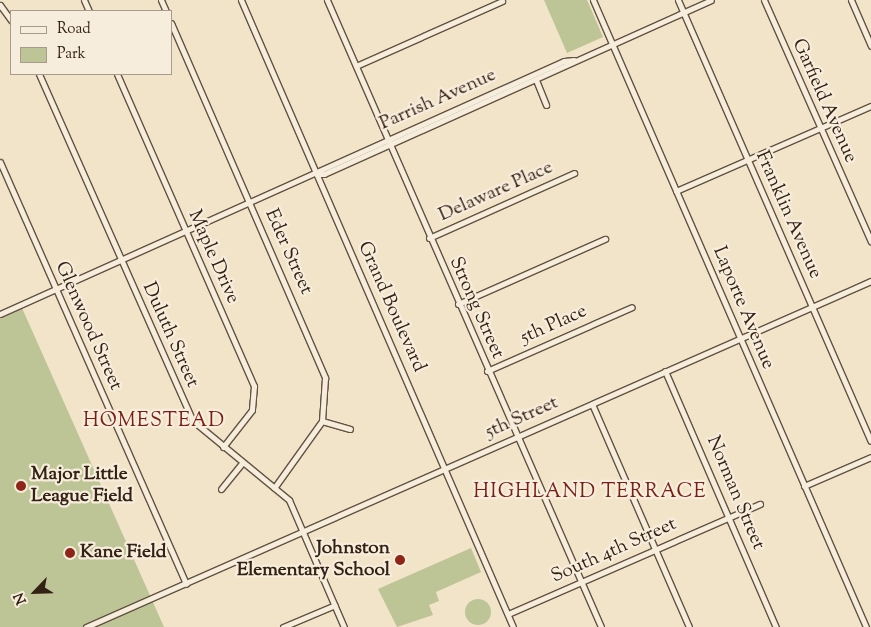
<!DOCTYPE html>
<html>
<head>
<meta charset="utf-8">
<style>
	body { margin:0 }
	#map { position:relative; width:871px; height:627px; overflow:hidden; background:#f2e4c9; font-family:"Sorts Mill Goudy",serif }
	div>[style] { position:absolute }
	[style*='--x'] { left:calc(var(--x)*1px); top:calc(var(--y)*1px); width:calc(var(--w)*1px); rotate:calc(var(--a)*1deg) }
	.green>* { inset:0; background:#bdc495 }
	.round { border-radius:50% }
	.roads { filter:drop-shadow(1px 0 #635242) drop-shadow(-1px 0 #635242) drop-shadow(0 1px #635242) drop-shadow(0 -1px #635242) }
	.minor>* { height:5px; margin:-2.5px; padding:0 2.5px; transform-origin:2.5px; border-radius:2.5px; background:#f7eddc }
	.dots>* { width:14px; height:14px; translate:-50% -50%; box-sizing:border-box; border:2px solid #f7eddc; border-radius:50% }
	span { translate:-50% -50%; white-space:nowrap; text-align:center; line-height:1.15; -webkit-text-stroke:4.5px #f7eddc; paint-order:stroke }
	.street-label { font-size:19px; color:#332115 }
	.poi-label { font-size:19px; color:#332115; font-weight:700 }
	.left { translate:0 -50%; text-align:left }
	.right { translate:-100% -50%; text-align:right }
	.neighbourhood-label { font-size:20px; color:#7a1f14; letter-spacing:1px }
	.legend { position:absolute; left:10px; top:10px; width:162px; height:65px; box-sizing:border-box; background:#f7eddc; border:1px solid #a99b8c; margin:0; padding:6px 9px; list-style:none; font-size:15px; color:#332115 }
	.legend li { display:flex; align-items:center; gap:10px; height:25px }
	.legend b { width:25px; border:1px solid #a99b8c }
	.north { position:absolute; left:10px; top:567px; width:50px; height:50px; -webkit-text-stroke:4px #f7eddc; paint-order:stroke; rotate:246deg; font-size:14px; font-weight:700; line-height:20px; text-align:center; color:#332115 }
	.north::after { content:''; display:block; margin:auto; width:18px; height:22px; background:#332115; clip-path:polygon(50% 0,100% 100%,50% 72%,0 100%) }
</style>
</head>
<body>
<div id="map">
	<div class="green">
		<i style="clip-path:polygon(544px 0,587px 0,603px 37px,567px 53px)"></i>
		<i style="clip-path:polygon(22px 308px,164px 627px,0 627px,0 318px)"></i>
		<i style="clip-path:polygon(471px 548px,481px 572px,436px 592px,439px 601px,429px 605px,433px 615px,397px 627px,378px 589px)"></i>
		<i class="round" style="left:465px;top:599px;width:26px;height:26px"></i>
	</div>
	<div class="roads">
		<div class="minor">
			<i style="--x:84;--y:0;--w:12;--a:66"></i>
			<i style="--x:161;--y:0;--w:12;--a:66"></i>
			<i style="--x:241;--y:0;--w:683;--a:66.55"></i>
			<i style="--x:327;--y:0;--w:684;--a:66.39"></i>
			<i style="--x:593;--y:0;--w:684;--a:66.47"></i>
			<i style="--x:678;--y:0;--w:481;--a:66.4"></i>
			<i style="--x:764;--y:0;--w:264;--a:66.1"></i>
			<i style="--x:851;--y:0;--w:50;--a:66.5"></i>
			<i style="--x:0;--y:5;--w:19;--a:54"></i>
			<i style="--x:171;--y:23;--w:387;--a:66.5"></i>
			<i style="--x:325;--y:378;--w:43;--a:94"></i>
			<i style="--x:322;--y:421;--w:82;--a:125.6"></i>
			<i style="--x:356;--y:66;--w:160;--a:-24"></i>
			<i style="--x:39;--y:74;--w:378;--a:66.1"></i>
			<i style="--x:192;--y:420;--w:126;--a:39.5"></i>
			<i style="--x:289;--y:500;--w:138;--a:66.6"></i>
			<i style="--x:117;--y:74;--w:341;--a:66.3"></i>
			<i style="--x:254;--y:386;--w:24;--a:95"></i>
			<i style="--x:252;--y:410;--w:47;--a:128.1"></i>
			<i style="--x:536;--y:80;--w:27;--a:68"></i>
			<i style="--x:0;--y:162;--w:461;--a:66.2"></i>
			<i style="--x:317;--y:174;--w:7;--a:0"></i>
			<i style="--x:324;--y:174;--w:424;--a:-24.2"></i>
			<i style="--x:676;--y:191;--w:213;--a:-23.6"></i>
			<i style="--x:429;--y:238;--w:159;--a:-24.1"></i>
			<i style="--x:458;--y:304;--w:161;--a:-23.9"></i>
			<i style="--x:0;--y:314;--w:618;--a:-24.16"></i>
			<i style="--x:564;--y:61;--w:10;--a:-6"></i>
			<i style="--x:487;--y:371;--w:158;--a:-23.8"></i>
			<i style="--x:665;--y:371;--w:279;--a:66.6"></i>
			<i style="--x:592;--y:404;--w:243;--a:66.5"></i>
			<i style="--x:322;--y:421;--w:29;--a:16"></i>
			<i style="--x:804;--y:486;--w:73;--a:-23.4"></i>
			<i style="--x:221;--y:489;--w:33;--a:-51"></i>
			<i style="--x:508;--y:614;--w:275;--a:-23.6"></i>
			<i style="--x:86;--y:627;--w:858;--a:-23.79"></i>
			<i style="--x:283;--y:627;--w:56;--a:-22.9"></i>
		</div>
	</div>
	<div class="dots">
		<i style="left:21px;top:486px;background:#8f2418"></i>
		<i style="left:70px;top:553px;background:#8f2418"></i>
		<i style="left:400px;top:560px;background:#8f2418"></i>
	</div>
	<div class="street-label">
		<span style="left:438px;top:100px;rotate:-24deg">Parrish Avenue</span>
		<span style="left:824px;top:101px;rotate:66deg">Garfield Avenue</span>
		<span style="left:496px;top:192px;rotate:-24deg">Delaware Place</span>
		<span style="left:788px;top:215px;rotate:66deg">Franklin Avenue</span>
		<span style="left:288px;top:252px;rotate:66deg">Eder Street</span>
		<span style="left:213px;top:257px;rotate:66deg">Maple Drive</span>
		<span style="left:391px;top:307px;rotate:66deg">Grand Boulevard</span>
		<span style="left:476px;top:308px;rotate:66deg">Strong Street</span>
		<span style="left:743px;top:308px;rotate:67deg">Laporte Avenue</span>
		<span style="left:554px;top:325px;rotate:-24deg">5th Place</span>
		<span style="left:88px;top:326px;rotate:66deg">Glenwood Street</span>
		<span style="left:170px;top:335px;rotate:66deg">Duluth Street</span>
		<span style="left:522px;top:418px;rotate:-24deg">5th Street</span>
		<span style="left:735px;top:493px;rotate:67deg">Norman Street</span>
		<span style="left:614px;top:551px;rotate:-24deg">South 4th Street</span>
	</div>
	<div class="poi-label">
		<span class="left" style="left:31px;top:486px">Major Little<br>League Field</span>
		<span class="right" style="left:390px;top:560px">Johnston<br>Elementary School</span>
		<span class="left" style="left:80px;top:553px">Kane Field</span>
	</div>
	<div class="neighbourhood-label">
		<span style="left:154px;top:421px">HOMESTEAD</span>
		<span style="left:590px;top:492px">HIGHLAND TERRACE</span>
	</div>
	<ul class="legend">
	<li><b style="height:6px;background:#f7eddc"></b>Road</li>
	<li><b style="height:14px;background:#bdc495"></b>Park</li>
	</ul>
	<div class="north">N</div>
</div>
</body>
</html>
